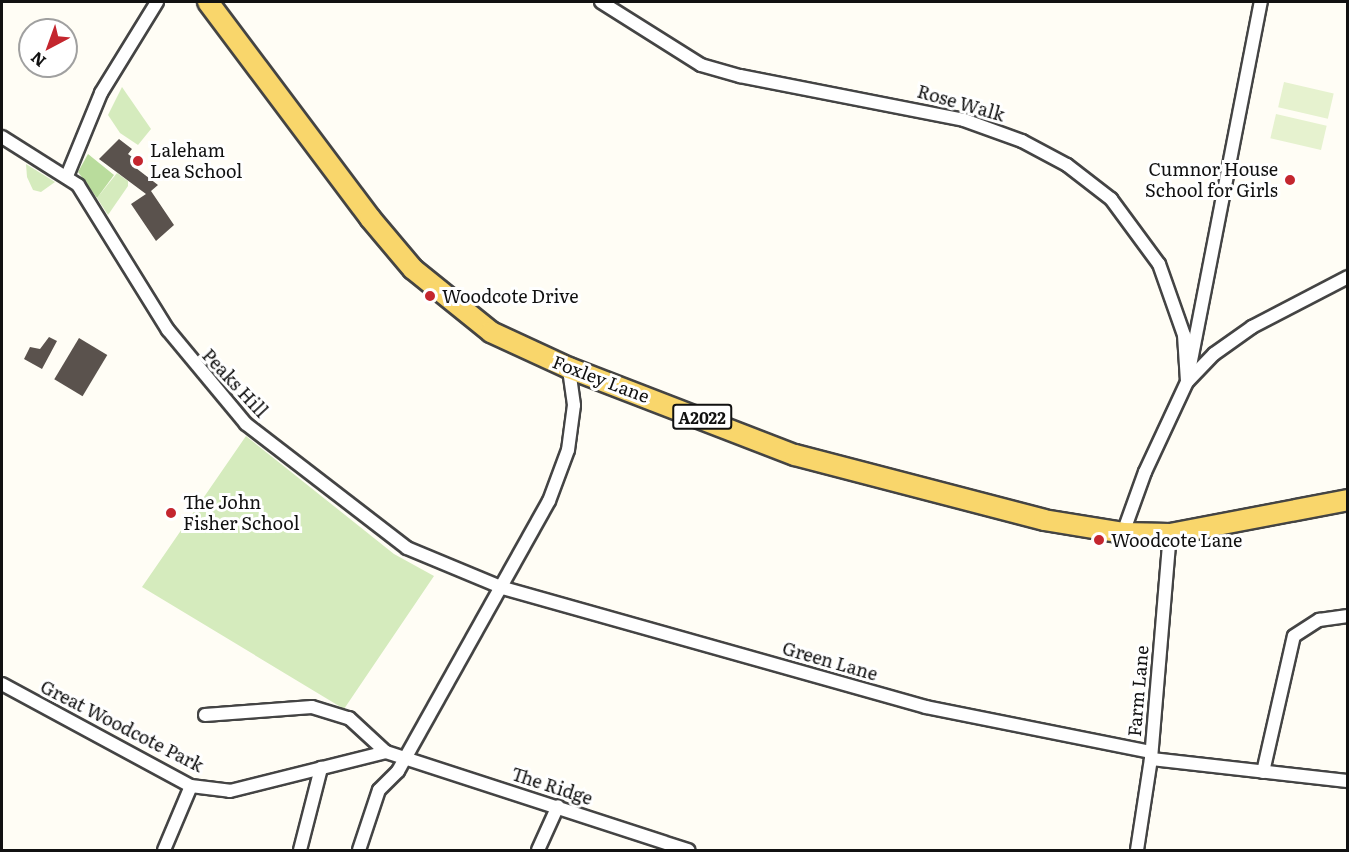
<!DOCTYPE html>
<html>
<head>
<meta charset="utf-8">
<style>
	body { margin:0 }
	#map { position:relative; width:1349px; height:852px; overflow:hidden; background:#fffdf5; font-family:Literata,serif }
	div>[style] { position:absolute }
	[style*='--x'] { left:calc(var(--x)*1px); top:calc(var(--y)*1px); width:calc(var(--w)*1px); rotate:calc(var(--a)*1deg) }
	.green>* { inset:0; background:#d5ebbd }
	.forest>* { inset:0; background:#b9dc9c }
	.pitch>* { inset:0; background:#e6f2cf; transform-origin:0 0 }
	.building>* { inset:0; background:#5a524d; transform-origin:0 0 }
	.roads { filter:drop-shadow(2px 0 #444) drop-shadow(-2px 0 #444) drop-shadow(0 2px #444) drop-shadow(0 -2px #444) }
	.minor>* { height:12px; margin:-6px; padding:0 6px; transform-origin:6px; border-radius:6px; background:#fff }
	.primary>* { height:20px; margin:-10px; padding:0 10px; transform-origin:10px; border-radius:10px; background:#f9d66b }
	.dots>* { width:16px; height:16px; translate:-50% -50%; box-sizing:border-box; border:3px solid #fff; border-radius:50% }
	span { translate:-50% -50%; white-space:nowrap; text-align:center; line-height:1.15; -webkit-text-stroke:6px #fff; paint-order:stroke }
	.shield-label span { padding:2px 4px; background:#fff; border:2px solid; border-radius:4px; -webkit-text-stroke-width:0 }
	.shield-label { font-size:16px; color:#111; font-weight:700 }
	.street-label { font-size:18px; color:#111 }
	.poi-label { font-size:18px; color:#111 }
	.left { translate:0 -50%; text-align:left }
	.right { translate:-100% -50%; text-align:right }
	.frame { position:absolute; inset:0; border:3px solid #111; pointer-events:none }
	.north { position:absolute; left:18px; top:18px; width:60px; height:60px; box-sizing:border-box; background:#fff; border:2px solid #a0a0a0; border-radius:50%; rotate:221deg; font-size:16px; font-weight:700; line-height:24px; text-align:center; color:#111 }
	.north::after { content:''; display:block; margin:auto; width:21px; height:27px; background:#c4262e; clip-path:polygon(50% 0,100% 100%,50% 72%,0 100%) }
</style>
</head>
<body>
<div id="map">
	<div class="green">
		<i style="clip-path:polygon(122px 87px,151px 129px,138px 145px,120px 133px,108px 115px)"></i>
		<i style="clip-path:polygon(26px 164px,55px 182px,41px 192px,33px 190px,27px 177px)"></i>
		<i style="clip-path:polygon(117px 173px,128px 181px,128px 186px,108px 215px,97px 198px)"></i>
		<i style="clip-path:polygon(246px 436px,394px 554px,434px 576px,344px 709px,142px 587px)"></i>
	</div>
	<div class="forest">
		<i style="clip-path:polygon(88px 154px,114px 175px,97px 198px,78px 172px)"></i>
	</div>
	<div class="pitch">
		<i style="left:1284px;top:82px;width:51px;height:26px;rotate:13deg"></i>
		<i style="left:1276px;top:114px;width:52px;height:25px;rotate:13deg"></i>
	</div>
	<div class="building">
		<i style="clip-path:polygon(119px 139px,132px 149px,128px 154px,136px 160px,132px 165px,158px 185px,151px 191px,174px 225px,156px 241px,131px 204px,146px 194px,99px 159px)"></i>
		<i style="clip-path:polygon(49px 337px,57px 341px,42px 369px,24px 359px,30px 347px,40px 349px)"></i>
		<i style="left:79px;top:338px;width:33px;height:48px;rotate:31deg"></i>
	</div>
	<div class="roads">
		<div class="minor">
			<i style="--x:601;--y:2;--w:118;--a:32.2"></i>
			<i style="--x:701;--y:65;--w:41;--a:15.8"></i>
			<i style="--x:740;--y:76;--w:228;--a:11.1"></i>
			<i style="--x:964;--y:120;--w:62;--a:19.9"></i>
			<i style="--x:1022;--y:141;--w:51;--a:28.1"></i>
			<i style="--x:1067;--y:165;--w:56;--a:37.7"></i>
			<i style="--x:1111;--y:199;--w:81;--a:53.6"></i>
			<i style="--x:1159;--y:264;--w:75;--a:70.6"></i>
			<i style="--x:1184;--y:335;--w:47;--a:86.3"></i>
			<i style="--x:2;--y:137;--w:90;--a:32.3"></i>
			<i style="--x:78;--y:185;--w:171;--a:58.2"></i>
			<i style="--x:168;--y:330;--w:122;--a:50.3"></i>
			<i style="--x:246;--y:424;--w:203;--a:37.6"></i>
			<i style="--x:407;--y:548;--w:104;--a:22.6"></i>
			<i style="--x:503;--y:588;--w:439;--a:15.7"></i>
			<i style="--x:926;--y:707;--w:229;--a:11.3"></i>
			<i style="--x:67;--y:176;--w:90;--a:-67.7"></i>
			<i style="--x:101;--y:93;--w:107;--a:-58.4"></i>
			<i style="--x:1190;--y:366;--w:371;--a:-79"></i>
			<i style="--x:1123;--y:533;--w:65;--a:-70.2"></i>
			<i style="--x:1145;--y:472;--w:99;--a:-65"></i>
			<i style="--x:1187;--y:382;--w:39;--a:-46"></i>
			<i style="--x:1214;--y:354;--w:47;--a:-35.4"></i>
			<i style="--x:1252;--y:327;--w:108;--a:-27.5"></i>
			<i style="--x:2;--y:684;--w:215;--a:28.4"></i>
			<i style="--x:191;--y:786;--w:39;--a:7"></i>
			<i style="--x:230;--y:791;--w:161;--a:-14"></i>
			<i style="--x:386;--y:752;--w:318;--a:18"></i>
			<i style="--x:205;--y:715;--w:107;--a:-4.3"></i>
			<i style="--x:312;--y:707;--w:39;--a:17"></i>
			<i style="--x:349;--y:718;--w:50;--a:42.6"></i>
			<i style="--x:1151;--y:759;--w:198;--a:6.4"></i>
			<i style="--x:1263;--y:772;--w:139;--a:-77.2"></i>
			<i style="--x:1294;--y:636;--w:30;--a:-33"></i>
			<i style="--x:1319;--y:620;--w:29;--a:-8"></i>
			<i style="--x:164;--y:850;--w:69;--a:-67.1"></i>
			<i style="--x:300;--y:850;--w:85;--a:-75.6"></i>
			<i style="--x:359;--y:850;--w:63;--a:-71.6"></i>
			<i style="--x:379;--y:790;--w:27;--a:-45"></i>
			<i style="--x:398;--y:771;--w:309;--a:-60.8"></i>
			<i style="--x:549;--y:501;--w:54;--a:-69.6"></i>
			<i style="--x:568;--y:450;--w:45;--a:-82.4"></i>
			<i style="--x:574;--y:405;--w:37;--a:-98"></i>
			<i style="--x:538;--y:850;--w:48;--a:-65.6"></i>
			<i style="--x:1137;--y:850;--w:92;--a:-81.3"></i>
			<i style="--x:1151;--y:759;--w:226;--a:-85.2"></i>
		</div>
		<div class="primary">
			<i style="--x:208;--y:2;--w:270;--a:53.1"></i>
			<i style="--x:370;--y:218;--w:67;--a:49.9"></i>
			<i style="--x:413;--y:269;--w:100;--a:38.9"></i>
			<i style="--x:491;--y:332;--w:86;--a:24.8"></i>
			<i style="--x:569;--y:368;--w:242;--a:21.1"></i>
			<i style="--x:795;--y:455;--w:257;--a:14.6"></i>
			<i style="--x:1044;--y:520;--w:80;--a:9.3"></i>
			<i style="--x:1123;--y:533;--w:47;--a:1.2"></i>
			<i style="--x:1170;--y:534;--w:181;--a:-10.8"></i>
		</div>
	</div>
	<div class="dots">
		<i style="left:138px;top:161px;background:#c4262e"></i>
		<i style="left:1290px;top:180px;background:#c4262e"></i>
		<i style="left:430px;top:296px;background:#c4262e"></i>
		<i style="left:171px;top:513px;background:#c4262e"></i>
		<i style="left:1099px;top:540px;background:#c4262e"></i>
	</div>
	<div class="shield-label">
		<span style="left:702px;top:417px">A2022</span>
	</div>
	<div class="street-label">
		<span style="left:961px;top:103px;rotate:16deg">Rose Walk</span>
		<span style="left:601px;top:379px;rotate:21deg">Foxley Lane</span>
		<span style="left:235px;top:383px;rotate:47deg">Peaks Hill</span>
		<span style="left:830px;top:661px;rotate:16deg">Green Lane</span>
		<span style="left:1138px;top:691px;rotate:-85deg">Farm Lane</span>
		<span style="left:122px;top:726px;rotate:27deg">Great Woodcote Park</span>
		<span style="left:552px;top:786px;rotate:18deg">The Ridge</span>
	</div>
	<div class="poi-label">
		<span class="left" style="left:150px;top:161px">Laleham<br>Lea School</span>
		<span class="right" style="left:1278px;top:180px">Cumnor House<br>School for Girls</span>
		<span class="left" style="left:442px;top:296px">Woodcote Drive</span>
		<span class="left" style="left:183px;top:513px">The John<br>Fisher School</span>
		<span class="left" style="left:1111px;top:540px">Woodcote Lane</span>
	</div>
	<div class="frame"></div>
	<div class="north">N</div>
</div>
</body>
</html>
